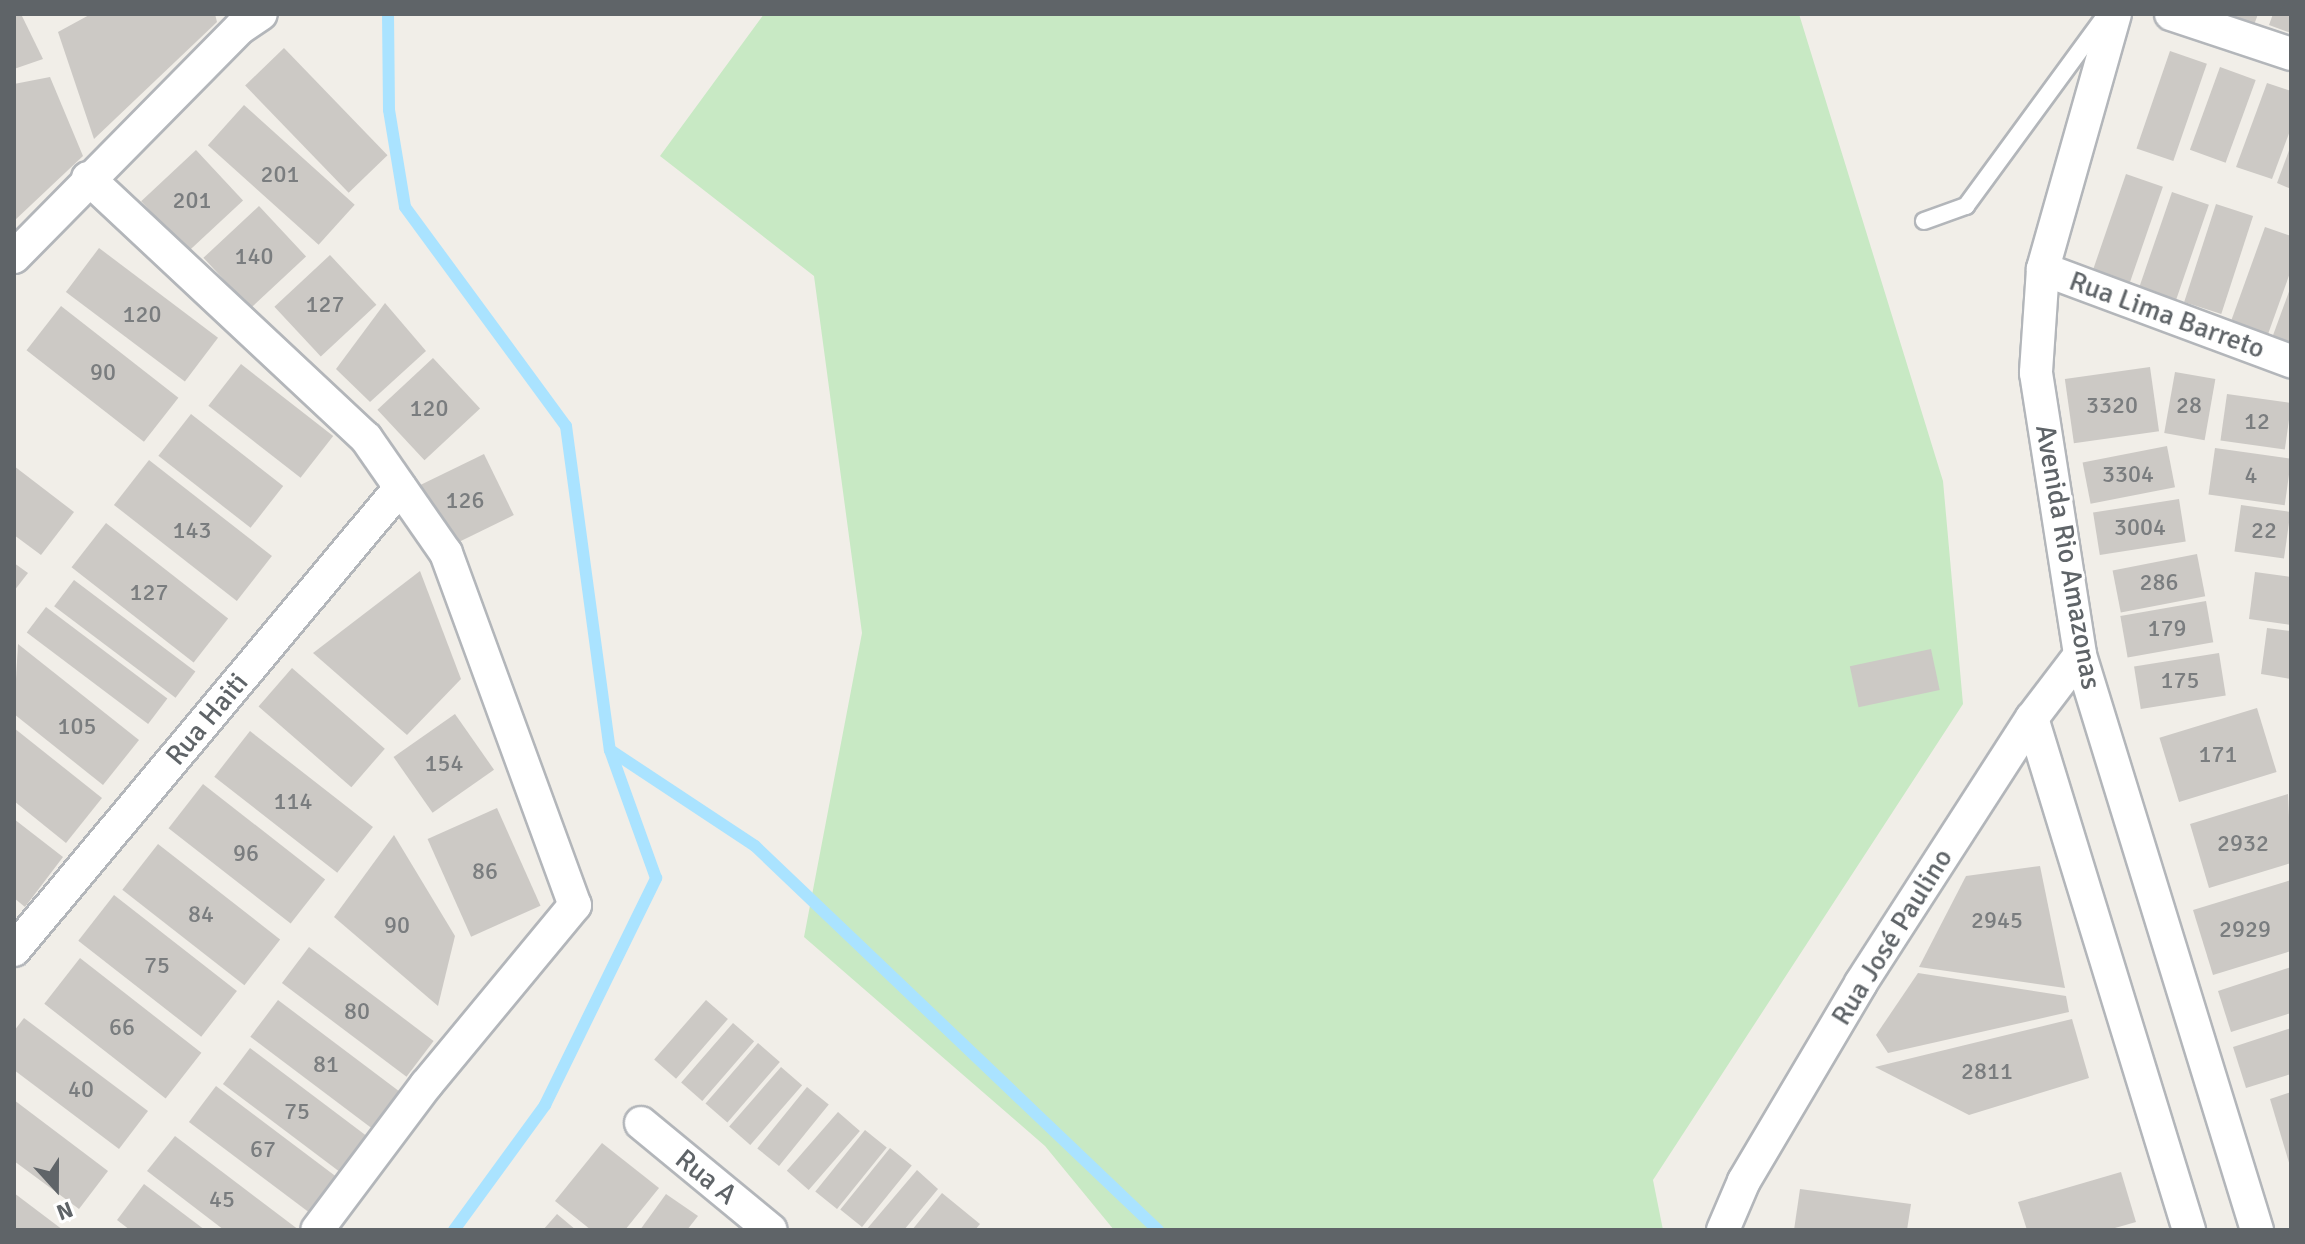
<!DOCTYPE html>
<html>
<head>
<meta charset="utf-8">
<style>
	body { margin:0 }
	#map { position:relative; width:2305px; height:1244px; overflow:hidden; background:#f1eee8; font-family:Signika,sans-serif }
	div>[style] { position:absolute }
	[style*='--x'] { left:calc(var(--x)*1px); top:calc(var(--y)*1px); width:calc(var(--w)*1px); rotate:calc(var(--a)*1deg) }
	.green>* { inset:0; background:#c8e9c4 }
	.stream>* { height:12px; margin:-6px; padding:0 6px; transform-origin:6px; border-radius:6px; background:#aae3ff }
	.building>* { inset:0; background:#ccc9c5; transform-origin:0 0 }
	.roads { filter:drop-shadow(2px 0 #b3b6ba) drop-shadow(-2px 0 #b3b6ba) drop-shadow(0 2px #b3b6ba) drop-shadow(0 -2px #b3b6ba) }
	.service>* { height:16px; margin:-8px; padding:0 8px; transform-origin:8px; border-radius:8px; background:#fff }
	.minor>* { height:32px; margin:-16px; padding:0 16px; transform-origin:16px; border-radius:16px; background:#fff }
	span { translate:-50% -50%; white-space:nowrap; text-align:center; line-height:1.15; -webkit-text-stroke:6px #fff; paint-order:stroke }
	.number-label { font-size:24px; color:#7a7d7f }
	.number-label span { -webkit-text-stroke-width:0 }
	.street-label { font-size:28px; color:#5f6468 }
	.frame { position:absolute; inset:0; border:16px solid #5f6468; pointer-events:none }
	.north { position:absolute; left:16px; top:1148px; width:80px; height:80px; -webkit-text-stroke:6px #fff; paint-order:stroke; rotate:159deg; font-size:22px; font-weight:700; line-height:32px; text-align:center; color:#5f6468 }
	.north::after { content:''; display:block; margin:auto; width:28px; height:36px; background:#5f6468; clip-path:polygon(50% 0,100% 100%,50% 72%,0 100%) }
</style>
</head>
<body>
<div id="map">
	<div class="green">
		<i style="clip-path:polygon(764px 14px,1799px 14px,1943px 481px,1963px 704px,1653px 1180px,1663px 1230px,1114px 1230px,1045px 1146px,804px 937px,862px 633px,814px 276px,660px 156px)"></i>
	</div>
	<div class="stream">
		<i style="--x:388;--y:14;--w:96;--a:89.4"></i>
		<i style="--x:389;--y:110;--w:98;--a:80.6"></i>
		<i style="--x:405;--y:207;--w:272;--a:53.7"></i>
		<i style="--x:566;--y:426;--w:327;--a:82.3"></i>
		<i style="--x:610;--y:750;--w:174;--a:33.5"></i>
		<i style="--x:755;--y:846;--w:557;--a:43.62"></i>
		<i style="--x:454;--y:1230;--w:155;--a:-53.9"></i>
		<i style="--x:545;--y:1105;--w:253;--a:-63.9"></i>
		<i style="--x:656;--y:878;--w:136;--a:-109.8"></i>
	</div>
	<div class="building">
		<i style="clip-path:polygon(14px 14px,21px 14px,43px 59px,14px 69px)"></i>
		<i style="clip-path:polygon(91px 14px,215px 14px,217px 22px,94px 139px,58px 32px)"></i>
		<i style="clip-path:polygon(2225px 14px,2258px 14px,2254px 25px)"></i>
		<i style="clip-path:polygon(2273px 14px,2291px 14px,2291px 33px,2269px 25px)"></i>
		<i style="left:284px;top:48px;width:149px;height:54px;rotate:46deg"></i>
		<i style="left:2170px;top:51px;width:39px;height:103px;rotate:19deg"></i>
		<i style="left:2220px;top:67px;width:38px;height:88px;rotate:20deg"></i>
		<i style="clip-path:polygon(50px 77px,83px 156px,14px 221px,14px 84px)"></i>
		<i style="clip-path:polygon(2267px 83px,2291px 91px,2291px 128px,2272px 179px,2236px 167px)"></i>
		<i style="left:244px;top:105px;width:149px;height:54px;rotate:42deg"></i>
		<i style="clip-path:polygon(2291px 145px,2291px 189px,2277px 183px)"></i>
		<i style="left:196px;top:150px;width:69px;height:75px;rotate:47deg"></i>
		<i style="left:2126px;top:174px;width:39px;height:103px;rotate:19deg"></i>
		<i style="left:2172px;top:192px;width:39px;height:103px;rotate:19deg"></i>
		<i style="left:2216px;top:204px;width:39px;height:103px;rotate:18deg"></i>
		<i style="left:259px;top:206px;width:69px;height:76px;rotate:47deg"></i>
		<i style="clip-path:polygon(2265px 227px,2291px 236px,2291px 270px,2267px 337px,2230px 324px)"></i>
		<i style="left:99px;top:248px;width:149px;height:55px;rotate:37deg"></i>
		<i style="left:330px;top:255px;width:68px;height:76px;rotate:47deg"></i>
		<i style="clip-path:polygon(2291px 286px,2291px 345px,2272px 338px)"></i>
		<i style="clip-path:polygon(385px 303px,426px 351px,370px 402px,336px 369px)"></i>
		<i style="left:61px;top:306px;width:149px;height:56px;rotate:38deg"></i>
		<i style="left:433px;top:358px;width:69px;height:76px;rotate:47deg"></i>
		<i style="left:241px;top:364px;width:117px;height:53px;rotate:38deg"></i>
		<i style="left:2150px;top:367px;width:65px;height:86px;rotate:82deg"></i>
		<i style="left:2175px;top:372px;width:41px;height:62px;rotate:10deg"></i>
		<i style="left:2227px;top:394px;width:65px;height:47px;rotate:8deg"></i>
		<i style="left:191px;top:414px;width:117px;height:53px;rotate:38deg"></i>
		<i style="left:2167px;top:446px;width:42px;height:86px;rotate:79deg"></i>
		<i style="left:2215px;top:448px;width:77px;height:47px;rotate:8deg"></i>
		<i style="left:484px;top:454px;width:68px;height:76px;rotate:64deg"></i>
		<i style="left:149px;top:460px;width:156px;height:57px;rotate:38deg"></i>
		<i style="clip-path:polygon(14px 466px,74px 512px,41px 555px,14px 535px)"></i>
		<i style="left:2179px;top:499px;width:43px;height:87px;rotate:81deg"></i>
		<i style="left:2241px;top:505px;width:50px;height:47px;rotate:8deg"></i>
		<i style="left:106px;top:523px;width:155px;height:56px;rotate:38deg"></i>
		<i style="left:2197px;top:554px;width:43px;height:86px;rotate:79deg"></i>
		<i style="clip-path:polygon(14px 563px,28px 573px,14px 591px)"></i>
		<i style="clip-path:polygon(420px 571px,461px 679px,407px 735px,313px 653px)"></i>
		<i style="clip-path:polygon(2255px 572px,2291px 577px,2291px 625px,2249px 619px)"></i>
		<i style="left:74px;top:580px;width:152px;height:33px;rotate:37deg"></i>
		<i style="left:2206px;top:601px;width:42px;height:87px;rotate:80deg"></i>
		<i style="left:46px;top:607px;width:152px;height:32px;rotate:37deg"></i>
		<i style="clip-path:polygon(2267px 628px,2291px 631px,2291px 679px,2261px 674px)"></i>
		<i style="clip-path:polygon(18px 644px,139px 740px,103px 785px,14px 714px)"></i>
		<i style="left:1931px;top:649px;width:42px;height:83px;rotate:78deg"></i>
		<i style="left:2219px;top:653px;width:43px;height:86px;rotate:81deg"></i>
		<i style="left:292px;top:668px;width:123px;height:51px;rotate:41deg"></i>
		<i style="left:2257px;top:708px;width:67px;height:102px;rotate:73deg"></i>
		<i style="left:455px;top:714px;width:68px;height:75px;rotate:55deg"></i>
		<i style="clip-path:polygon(14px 728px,102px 798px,66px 843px,14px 801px)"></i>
		<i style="left:250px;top:731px;width:156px;height:58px;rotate:38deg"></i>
		<i style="left:203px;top:784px;width:155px;height:56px;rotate:38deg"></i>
		<i style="clip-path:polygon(2288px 794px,2291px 863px,2209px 888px,2190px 824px)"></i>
		<i style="left:497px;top:808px;width:107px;height:76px;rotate:66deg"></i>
		<i style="clip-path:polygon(14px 819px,63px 857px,25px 907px,14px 898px)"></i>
		<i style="clip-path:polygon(394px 835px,455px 936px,438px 1006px,334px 917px)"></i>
		<i style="left:158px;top:844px;width:155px;height:58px;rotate:38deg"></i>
		<i style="clip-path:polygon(2040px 866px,2065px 988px,1919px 967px,1966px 876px)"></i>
		<i style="clip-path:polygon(2291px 880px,2291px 951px,2213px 975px,2193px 910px)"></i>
		<i style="left:114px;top:895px;width:156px;height:58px;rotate:38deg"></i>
		<i style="left:309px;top:947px;width:156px;height:45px;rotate:37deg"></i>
		<i style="left:80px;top:958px;width:154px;height:58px;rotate:38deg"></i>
		<i style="clip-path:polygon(2291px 967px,2291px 1013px,2231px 1032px,2218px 991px)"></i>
		<i style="clip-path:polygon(1918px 973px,2066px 996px,2069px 1012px,1888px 1053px,1876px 1035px)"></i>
		<i style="left:278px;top:1000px;width:155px;height:46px;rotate:37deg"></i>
		<i style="left:706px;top:1000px;width:29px;height:79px;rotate:41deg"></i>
		<i style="clip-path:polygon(24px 1018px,148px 1111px,119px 1149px,14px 1070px,14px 1031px)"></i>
		<i style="clip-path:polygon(2072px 1019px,2089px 1078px,1969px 1115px,1875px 1067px)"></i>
		<i style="left:733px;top:1023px;width:28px;height:79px;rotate:41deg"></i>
		<i style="clip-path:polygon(2291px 1028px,2291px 1074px,2246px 1088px,2233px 1047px)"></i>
		<i style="left:758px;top:1043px;width:29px;height:80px;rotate:41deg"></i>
		<i style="left:250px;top:1048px;width:154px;height:45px;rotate:37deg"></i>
		<i style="left:781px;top:1067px;width:28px;height:79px;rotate:41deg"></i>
		<i style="left:216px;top:1086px;width:154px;height:45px;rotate:37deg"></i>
		<i style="left:807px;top:1087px;width:28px;height:79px;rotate:39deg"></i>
		<i style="clip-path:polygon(2291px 1092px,2291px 1166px,2290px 1166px,2270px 1099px)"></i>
		<i style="clip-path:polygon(14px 1100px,108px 1171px,79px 1209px,14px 1161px)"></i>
		<i style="left:838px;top:1112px;width:29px;height:78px;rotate:41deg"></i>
		<i style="left:865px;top:1130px;width:28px;height:79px;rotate:39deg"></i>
		<i style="clip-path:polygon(175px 1136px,299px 1230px,224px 1230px,147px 1171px)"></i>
		<i style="clip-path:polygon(602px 1143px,659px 1188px,625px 1230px,591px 1230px,555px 1201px)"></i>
		<i style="left:890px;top:1148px;width:28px;height:79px;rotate:39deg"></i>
		<i style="clip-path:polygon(917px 1170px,938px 1189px,904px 1230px,866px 1230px)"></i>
		<i style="clip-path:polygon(2121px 1172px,2136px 1222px,2108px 1230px,2027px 1230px,2018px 1202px)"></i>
		<i style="clip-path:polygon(144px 1184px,205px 1230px,130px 1230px,117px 1220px)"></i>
		<i style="clip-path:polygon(1800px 1189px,1911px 1204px,1907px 1230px,1794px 1230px)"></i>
		<i style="clip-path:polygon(14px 1193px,63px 1230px,14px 1230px)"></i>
		<i style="clip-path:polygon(942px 1193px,980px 1224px,975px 1230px,912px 1230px)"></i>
		<i style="clip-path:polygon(666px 1194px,698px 1216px,687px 1230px,640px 1230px)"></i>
		<i style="clip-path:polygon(557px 1214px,576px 1230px,543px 1230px)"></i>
	</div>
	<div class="roads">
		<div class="service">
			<i style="--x:1924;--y:221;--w:45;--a:-19.7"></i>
			<i style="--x:1966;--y:206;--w:237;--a:-53.8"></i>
		</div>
		<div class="minor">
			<i style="--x:2115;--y:14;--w:265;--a:105.8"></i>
			<i style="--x:2043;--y:269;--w:104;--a:93.9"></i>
			<i style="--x:2036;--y:373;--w:285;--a:81.1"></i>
			<i style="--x:2080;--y:655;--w:602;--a:72.89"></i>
			<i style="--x:2171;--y:14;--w:126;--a:18.4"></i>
			<i style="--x:88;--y:178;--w:381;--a:43.1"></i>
			<i style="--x:366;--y:438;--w:140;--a:55.2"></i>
			<i style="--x:446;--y:553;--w:375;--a:69.9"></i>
			<i style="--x:575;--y:905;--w:234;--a:129.6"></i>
			<i style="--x:426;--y:1085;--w:181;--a:126.9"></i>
			<i style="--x:14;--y:257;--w:322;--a:-45.4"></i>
			<i style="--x:240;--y:28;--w:25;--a:-34"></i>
			<i style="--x:2043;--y:269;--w:265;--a:20.4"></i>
			<i style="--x:2032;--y:718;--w:536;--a:72.95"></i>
			<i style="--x:14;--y:950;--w:602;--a:-50.12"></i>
			<i style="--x:641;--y:1123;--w:168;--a:39.5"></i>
			<i style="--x:1723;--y:1230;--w:53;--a:-66.8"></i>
			<i style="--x:1744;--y:1181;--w:230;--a:-59.4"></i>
			<i style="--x:1861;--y:983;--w:315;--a:-57.2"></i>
			<i style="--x:2032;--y:718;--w:79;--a:-52.7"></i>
		</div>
	</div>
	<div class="number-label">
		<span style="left:280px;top:175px">201</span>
		<span style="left:192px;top:201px">201</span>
		<span style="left:254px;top:257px">140</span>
		<span style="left:325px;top:305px">127</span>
		<span style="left:142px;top:315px">120</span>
		<span style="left:103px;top:373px">90</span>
		<span style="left:2112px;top:406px">3320</span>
		<span style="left:2189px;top:406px">28</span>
		<span style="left:429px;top:409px">120</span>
		<span style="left:2257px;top:422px">12</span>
		<span style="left:2128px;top:475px">3304</span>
		<span style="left:2251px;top:476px">4</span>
		<span style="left:465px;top:501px">126</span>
		<span style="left:2140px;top:528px">3004</span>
		<span style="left:192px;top:531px">143</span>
		<span style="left:2264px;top:531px">22</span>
		<span style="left:2159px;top:583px">286</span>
		<span style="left:149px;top:593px">127</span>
		<span style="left:2167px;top:629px">179</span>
		<span style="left:2180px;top:681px">175</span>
		<span style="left:77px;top:727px">105</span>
		<span style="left:2218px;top:755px">171</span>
		<span style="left:444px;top:764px">154</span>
		<span style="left:293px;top:802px">114</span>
		<span style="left:2243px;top:844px">2932</span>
		<span style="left:246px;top:854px">96</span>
		<span style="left:485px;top:872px">86</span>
		<span style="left:201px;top:915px">84</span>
		<span style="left:1997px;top:921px">2945</span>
		<span style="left:397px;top:926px">90</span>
		<span style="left:2245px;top:930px">2929</span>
		<span style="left:157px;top:966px">75</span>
		<span style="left:357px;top:1012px">80</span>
		<span style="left:122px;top:1028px">66</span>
		<span style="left:326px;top:1065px">81</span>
		<span style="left:1987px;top:1072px">2811</span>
		<span style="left:81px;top:1090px">40</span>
		<span style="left:297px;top:1112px">75</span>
		<span style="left:263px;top:1150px">67</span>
		<span style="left:222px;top:1200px">45</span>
	</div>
	<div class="street-label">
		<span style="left:2167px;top:315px;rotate:20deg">Rua Lima Barreto</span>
		<span style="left:2068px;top:557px;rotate:80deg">Avenida Rio Amazonas</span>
		<span style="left:207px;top:719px;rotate:-50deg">Rua Haiti</span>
		<span style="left:1892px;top:937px;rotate:-58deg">Rua José Paulino</span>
		<span style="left:706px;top:1177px;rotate:39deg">Rua A</span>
	</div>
	<div class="frame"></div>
	<div class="north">N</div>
</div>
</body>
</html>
